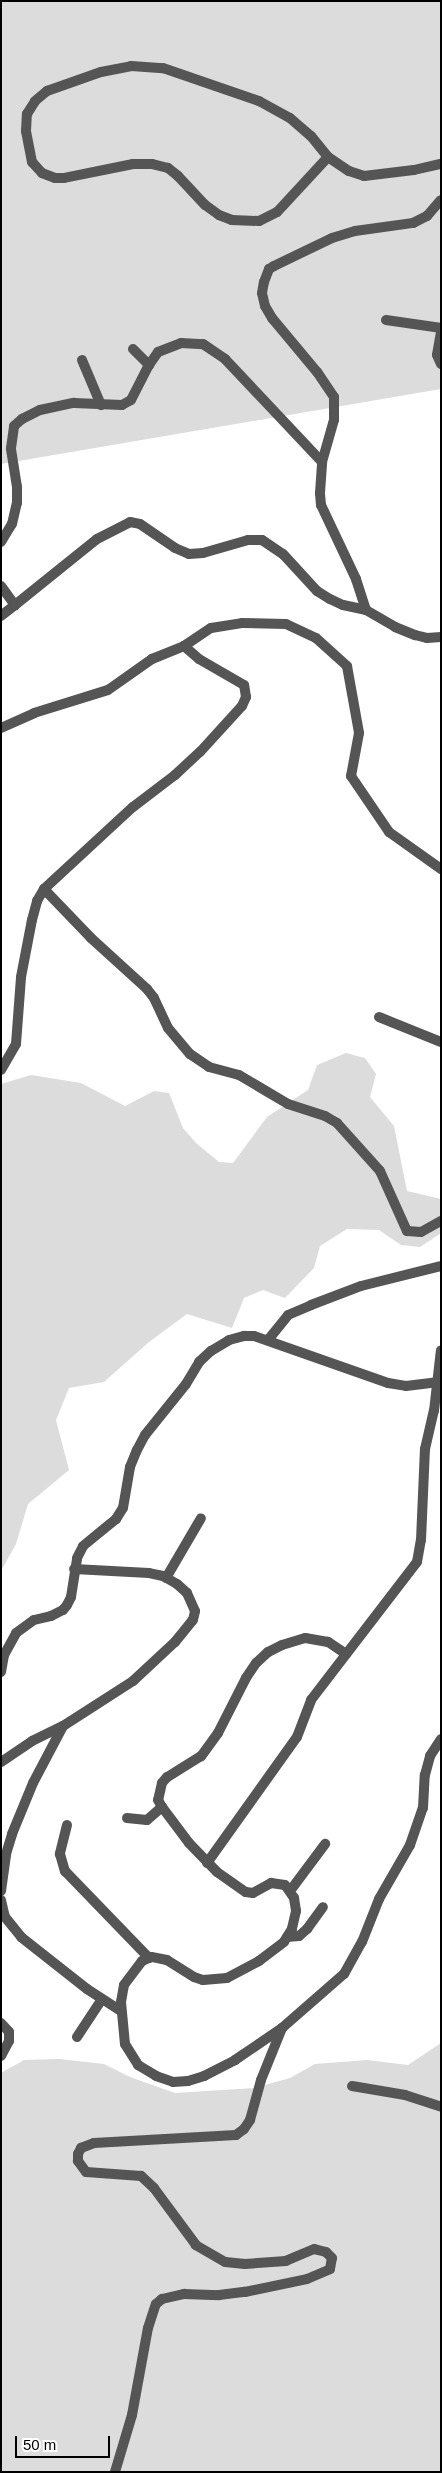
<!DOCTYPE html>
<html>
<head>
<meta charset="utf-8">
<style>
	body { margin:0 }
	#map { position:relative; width:442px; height:2473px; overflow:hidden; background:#fff; font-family:Helvetica,sans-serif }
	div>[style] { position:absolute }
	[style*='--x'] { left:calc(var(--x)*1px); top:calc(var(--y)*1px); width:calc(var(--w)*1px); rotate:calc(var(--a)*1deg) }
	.green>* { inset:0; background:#dcdcdc }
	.minor>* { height:10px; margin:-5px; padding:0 5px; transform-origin:5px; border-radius:5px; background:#555 }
	.tertiary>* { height:10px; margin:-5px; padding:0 5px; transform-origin:5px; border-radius:5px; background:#555 }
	span { translate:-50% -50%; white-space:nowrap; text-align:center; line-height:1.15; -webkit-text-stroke:4px #fff; paint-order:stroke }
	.frame { position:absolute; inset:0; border:2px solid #000; pointer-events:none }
	.scale { position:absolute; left:15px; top:2436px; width:95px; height:22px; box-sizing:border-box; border:2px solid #000; border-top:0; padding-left:6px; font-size:15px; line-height:18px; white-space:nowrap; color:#000; -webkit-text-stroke:4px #fff; paint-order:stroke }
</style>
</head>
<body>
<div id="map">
	<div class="green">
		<i style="clip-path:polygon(1px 1px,441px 1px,441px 389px,1px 464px)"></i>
		<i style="clip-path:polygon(346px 1053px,365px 1058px,376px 1074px,370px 1097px,394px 1126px,407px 1191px,441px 1199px,441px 1233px,420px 1247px,401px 1245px,379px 1230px,347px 1229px,320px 1246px,314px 1268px,285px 1298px,263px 1290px,244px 1298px,232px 1328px,187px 1314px,149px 1342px,104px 1382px,69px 1388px,56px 1420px,69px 1470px,28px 1504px,16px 1544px,1px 1571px,1px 1084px,31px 1075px,81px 1083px,125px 1106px,154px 1091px,169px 1093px,183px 1128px,196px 1143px,219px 1162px,233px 1163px,267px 1117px,308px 1090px,317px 1065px)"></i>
		<i style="clip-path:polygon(441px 2043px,441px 2472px,1px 2472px,1px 2073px,24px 2060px,59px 2059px,104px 2064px,130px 2077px,175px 2093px,254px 2088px,290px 2078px,315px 2064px,367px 2060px,408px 2065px)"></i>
	</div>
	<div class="minor">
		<i style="--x:131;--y:66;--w:32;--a:4"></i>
		<i style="--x:163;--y:68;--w:102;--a:19"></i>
		<i style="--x:259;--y:101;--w:35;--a:29"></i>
		<i style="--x:290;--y:118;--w:28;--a:41"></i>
		<i style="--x:311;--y:136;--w:27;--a:51"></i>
		<i style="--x:328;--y:157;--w:75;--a:132.8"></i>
		<i style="--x:277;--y:212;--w:20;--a:153"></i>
		<i style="--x:259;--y:221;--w:27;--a:-178"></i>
		<i style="--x:232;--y:220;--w:14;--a:-159"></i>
		<i style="--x:219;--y:215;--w:17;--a:-144"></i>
		<i style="--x:205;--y:205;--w:40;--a:-133"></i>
		<i style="--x:178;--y:176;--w:13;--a:-141"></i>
		<i style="--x:168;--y:168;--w:16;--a:-166"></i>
		<i style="--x:152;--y:164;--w:19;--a:180"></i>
		<i style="--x:133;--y:164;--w:70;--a:168.5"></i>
		<i style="--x:64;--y:178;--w:9;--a:180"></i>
		<i style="--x:55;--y:178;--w:14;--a:-159"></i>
		<i style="--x:42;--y:173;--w:15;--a:-132"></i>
		<i style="--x:32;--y:162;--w:32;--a:-101"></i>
		<i style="--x:26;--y:131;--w:17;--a:-87"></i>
		<i style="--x:27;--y:114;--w:15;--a:-58"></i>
		<i style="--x:35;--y:101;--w:16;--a:-40"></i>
		<i style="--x:47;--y:91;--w:57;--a:-19.4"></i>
		<i style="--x:101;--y:72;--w:31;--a:-11"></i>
		<i style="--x:328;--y:157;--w:25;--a:34"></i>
		<i style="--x:349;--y:171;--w:16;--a:18"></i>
		<i style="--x:364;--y:176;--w:50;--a:-6.8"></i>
		<i style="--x:414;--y:170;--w:28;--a:-13"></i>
		<i style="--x:386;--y:320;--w:56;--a:8.3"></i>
		<i style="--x:441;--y:332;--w:23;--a:100"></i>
		<i style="--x:437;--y:355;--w:10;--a:66"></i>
		<i style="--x:133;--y:349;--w:23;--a:45"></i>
		<i style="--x:82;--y:360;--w:49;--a:67.1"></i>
		<i style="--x:1;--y:542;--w:21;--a:-59"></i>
		<i style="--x:12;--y:524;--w:22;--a:-77"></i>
		<i style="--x:17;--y:503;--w:16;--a:-90"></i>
		<i style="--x:17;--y:487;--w:39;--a:-99"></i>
		<i style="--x:11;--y:448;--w:22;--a:-82"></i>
		<i style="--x:14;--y:426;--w:11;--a:-41"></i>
		<i style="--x:22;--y:419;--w:20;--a:-27"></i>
		<i style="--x:40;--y:410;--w:35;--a:-12"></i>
		<i style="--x:74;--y:403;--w:48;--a:2.4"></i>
		<i style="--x:122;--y:405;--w:10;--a:-29"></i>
		<i style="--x:131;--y:400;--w:39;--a:-63"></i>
		<i style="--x:149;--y:365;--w:16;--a:-55"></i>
		<i style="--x:158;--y:352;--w:25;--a:-21"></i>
		<i style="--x:181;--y:343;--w:22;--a:3"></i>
		<i style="--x:203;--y:344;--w:27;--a:34"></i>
		<i style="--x:225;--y:359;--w:141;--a:46.7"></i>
		<i style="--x:1;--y:586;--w:24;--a:54"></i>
		<i style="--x:15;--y:605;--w:18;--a:142"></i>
		<i style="--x:366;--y:610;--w:33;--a:-108"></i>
		<i style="--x:356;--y:579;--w:82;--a:-115.3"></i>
		<i style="--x:321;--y:505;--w:12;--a:-95"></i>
		<i style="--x:320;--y:493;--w:31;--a:-86"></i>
		<i style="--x:322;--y:462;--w:44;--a:-74.1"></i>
		<i style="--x:334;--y:420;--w:23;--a:-90"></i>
		<i style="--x:334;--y:397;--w:30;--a:-124"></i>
		<i style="--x:317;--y:372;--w:70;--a:-129.8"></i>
		<i style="--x:272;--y:318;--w:14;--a:-120"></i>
		<i style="--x:265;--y:306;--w:13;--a:-103"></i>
		<i style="--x:262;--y:293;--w:11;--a:-80"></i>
		<i style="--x:264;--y:282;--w:14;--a:-69"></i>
		<i style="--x:269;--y:269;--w:6;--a:-31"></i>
		<i style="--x:274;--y:266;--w:64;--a:-25.8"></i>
		<i style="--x:332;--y:238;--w:24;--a:-17"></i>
		<i style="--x:355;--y:231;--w:59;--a:-7.9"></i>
		<i style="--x:413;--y:223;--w:16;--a:-27"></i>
		<i style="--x:427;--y:216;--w:21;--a:-49"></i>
		<i style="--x:1;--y:728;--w:36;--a:-24"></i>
		<i style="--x:34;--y:713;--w:77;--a:-17.3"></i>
		<i style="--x:108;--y:690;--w:54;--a:-35.2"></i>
		<i style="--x:152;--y:659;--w:35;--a:-22"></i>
		<i style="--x:184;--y:646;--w:32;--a:-34"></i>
		<i style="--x:211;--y:628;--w:31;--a:-9"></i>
		<i style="--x:242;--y:623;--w:44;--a:1.3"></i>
		<i style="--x:286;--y:624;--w:33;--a:25"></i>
		<i style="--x:316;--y:638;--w:42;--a:42.1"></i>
		<i style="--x:347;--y:666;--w:68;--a:79.8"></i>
		<i style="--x:359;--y:733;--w:44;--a:100.5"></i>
		<i style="--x:351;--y:776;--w:68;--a:55.8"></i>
		<i style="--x:389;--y:832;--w:64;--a:35.4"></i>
		<i style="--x:44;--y:889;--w:68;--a:46.2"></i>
		<i style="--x:91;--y:938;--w:76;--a:42.3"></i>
		<i style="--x:147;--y:989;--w:11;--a:52"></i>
		<i style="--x:154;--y:998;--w:33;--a:65"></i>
		<i style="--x:168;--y:1028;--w:34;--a:50"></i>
		<i style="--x:190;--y:1054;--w:23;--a:34"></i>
		<i style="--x:209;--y:1067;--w:31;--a:15"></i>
		<i style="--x:239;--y:1075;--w:57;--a:30.6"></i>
		<i style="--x:288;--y:1104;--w:39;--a:18"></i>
		<i style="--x:325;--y:1116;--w:14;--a:30"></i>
		<i style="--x:337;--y:1123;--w:64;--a:48.1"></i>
		<i style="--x:380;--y:1171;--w:66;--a:65.8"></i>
		<i style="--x:407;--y:1231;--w:14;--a:4"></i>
		<i style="--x:421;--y:1232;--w:23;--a:-29"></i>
		<i style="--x:379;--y:1017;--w:67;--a:22"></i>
		<i style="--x:1;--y:1070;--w:30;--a:-60"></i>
		<i style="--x:16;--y:1044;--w:67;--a:-85.7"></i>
		<i style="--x:21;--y:977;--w:58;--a:-79.1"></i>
		<i style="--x:32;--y:920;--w:20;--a:-75"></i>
		<i style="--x:37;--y:901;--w:14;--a:-60"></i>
		<i style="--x:44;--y:889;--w:121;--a:-42.7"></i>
		<i style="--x:133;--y:807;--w:53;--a:-37.3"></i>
		<i style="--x:175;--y:775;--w:34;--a:-43"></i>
		<i style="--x:200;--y:752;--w:62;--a:-47.6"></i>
		<i style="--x:242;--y:706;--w:10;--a:-66"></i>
		<i style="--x:246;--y:697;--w:12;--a:-99"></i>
		<i style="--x:244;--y:685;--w:52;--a:-150"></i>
		<i style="--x:199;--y:659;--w:20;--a:-139"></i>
		<i style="--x:268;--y:1340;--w:32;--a:-51"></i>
		<i style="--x:288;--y:1315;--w:25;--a:-23"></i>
		<i style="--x:311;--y:1305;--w:53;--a:-20.8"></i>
		<i style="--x:361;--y:1286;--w:82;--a:-14"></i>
		<i style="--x:166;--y:1578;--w:69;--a:-59.7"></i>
		<i style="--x:346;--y:1654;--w:22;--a:-146"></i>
		<i style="--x:328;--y:1642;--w:23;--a:-170"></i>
		<i style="--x:305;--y:1638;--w:24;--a:163"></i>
		<i style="--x:282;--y:1645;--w:16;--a:153"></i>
		<i style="--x:268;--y:1652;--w:16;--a:137"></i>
		<i style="--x:256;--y:1663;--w:18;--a:124"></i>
		<i style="--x:246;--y:1678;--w:62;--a:117"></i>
		<i style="--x:218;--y:1733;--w:29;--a:126"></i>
		<i style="--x:201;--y:1756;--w:40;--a:148"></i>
		<i style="--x:167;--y:1777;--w:8;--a:130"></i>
		<i style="--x:162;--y:1783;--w:17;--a:103"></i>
		<i style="--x:158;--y:1800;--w:8;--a:60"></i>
		<i style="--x:162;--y:1807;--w:45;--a:53.1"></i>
		<i style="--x:189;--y:1843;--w:40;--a:46"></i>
		<i style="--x:217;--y:1872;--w:35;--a:35"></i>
		<i style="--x:246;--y:1892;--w:7;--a:8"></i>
		<i style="--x:253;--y:1893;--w:21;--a:-29"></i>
		<i style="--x:271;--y:1883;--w:14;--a:8"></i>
		<i style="--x:285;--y:1885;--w:16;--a:55"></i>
		<i style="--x:294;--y:1898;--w:13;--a:81"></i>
		<i style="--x:296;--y:1911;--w:18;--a:103"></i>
		<i style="--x:292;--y:1929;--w:15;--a:122"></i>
		<i style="--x:284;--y:1942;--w:31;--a:143"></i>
		<i style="--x:259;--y:1961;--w:36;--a:152"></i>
		<i style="--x:227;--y:1978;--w:24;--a:175"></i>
		<i style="--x:203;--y:1980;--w:9;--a:-162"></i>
		<i style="--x:194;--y:1977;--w:32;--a:-148"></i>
		<i style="--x:167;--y:1960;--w:16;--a:-169"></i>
		<i style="--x:151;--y:1957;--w:10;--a:156"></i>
		<i style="--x:142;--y:1961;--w:30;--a:127"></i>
		<i style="--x:124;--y:1985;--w:17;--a:100"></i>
		<i style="--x:121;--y:2002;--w:42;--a:84.6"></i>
		<i style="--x:125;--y:2044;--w:25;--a:58"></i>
		<i style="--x:138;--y:2065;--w:21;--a:31"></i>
		<i style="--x:156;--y:2076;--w:18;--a:19"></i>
		<i style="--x:173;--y:2082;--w:15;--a:-4"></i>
		<i style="--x:188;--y:2081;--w:17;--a:-17"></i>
		<i style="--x:204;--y:2076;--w:35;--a:-27"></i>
		<i style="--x:235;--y:2060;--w:57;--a:-34.2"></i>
		<i style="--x:282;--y:2028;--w:82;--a:-41.1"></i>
		<i style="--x:344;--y:1974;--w:37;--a:-61"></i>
		<i style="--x:362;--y:1942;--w:46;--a:-68.4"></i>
		<i style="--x:379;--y:1899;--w:62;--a:-60.1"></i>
		<i style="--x:410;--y:1845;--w:39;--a:-71"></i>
		<i style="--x:423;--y:1808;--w:33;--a:-87"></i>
		<i style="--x:425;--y:1775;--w:20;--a:-75"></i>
		<i style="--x:430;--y:1756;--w:20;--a:-57"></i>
		<i style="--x:1;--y:1672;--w:17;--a:-80"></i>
		<i style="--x:4;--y:1655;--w:25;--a:-61"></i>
		<i style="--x:16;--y:1633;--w:22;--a:-36"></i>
		<i style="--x:34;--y:1620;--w:17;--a:-13"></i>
		<i style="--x:51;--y:1616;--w:13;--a:-27"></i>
		<i style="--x:63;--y:1610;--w:6;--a:-51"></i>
		<i style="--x:67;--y:1605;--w:9;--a:-63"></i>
		<i style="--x:71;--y:1597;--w:39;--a:-81"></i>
		<i style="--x:77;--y:1558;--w:13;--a:-63"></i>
		<i style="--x:83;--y:1546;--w:43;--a:-39.3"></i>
		<i style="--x:116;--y:1519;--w:13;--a:-58"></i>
		<i style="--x:123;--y:1508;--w:42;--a:-80.3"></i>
		<i style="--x:130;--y:1467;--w:18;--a:-68"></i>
		<i style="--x:137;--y:1450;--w:17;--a:-62"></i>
		<i style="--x:145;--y:1435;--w:65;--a:-51.2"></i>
		<i style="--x:186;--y:1384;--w:26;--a:-59"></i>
		<i style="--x:199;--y:1362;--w:16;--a:-43"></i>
		<i style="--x:211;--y:1351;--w:21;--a:-31"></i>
		<i style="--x:229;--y:1340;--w:16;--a:-15"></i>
		<i style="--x:244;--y:1336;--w:10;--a:0"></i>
		<i style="--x:254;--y:1336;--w:142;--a:19.3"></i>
		<i style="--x:388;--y:1383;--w:18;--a:9"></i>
		<i style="--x:406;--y:1386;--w:31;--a:-7"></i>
		<i style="--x:1;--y:1762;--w:37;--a:-34"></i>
		<i style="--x:32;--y:1741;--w:34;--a:-26"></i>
		<i style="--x:63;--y:1726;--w:83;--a:-32.7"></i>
		<i style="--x:133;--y:1681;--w:57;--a:-42.9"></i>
		<i style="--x:175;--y:1642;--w:28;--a:-51"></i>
		<i style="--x:193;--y:1620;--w:9;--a:-77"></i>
		<i style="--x:195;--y:1611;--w:20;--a:-114"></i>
		<i style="--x:187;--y:1593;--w:13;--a:-138"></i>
		<i style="--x:177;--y:1584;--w:16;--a:-150"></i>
		<i style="--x:163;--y:1576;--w:14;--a:-168"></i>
		<i style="--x:149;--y:1573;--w:75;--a:-176.9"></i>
		<i style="--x:127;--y:1818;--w:20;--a:6"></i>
		<i style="--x:147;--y:1820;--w:20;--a:-41"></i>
		<i style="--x:67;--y:1825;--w:30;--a:104"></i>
		<i style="--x:60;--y:1854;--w:18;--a:74"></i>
		<i style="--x:65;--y:1871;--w:121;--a:46"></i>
		<i style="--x:207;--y:1863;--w:155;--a:-54.5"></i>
		<i style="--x:297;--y:1737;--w:40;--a:-69"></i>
		<i style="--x:311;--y:1700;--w:174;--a:-52.5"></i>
		<i style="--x:417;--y:1562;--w:22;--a:-80"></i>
		<i style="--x:421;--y:1540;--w:91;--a:-87.5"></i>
		<i style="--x:425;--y:1449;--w:39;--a:-77"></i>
		<i style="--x:434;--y:1411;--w:61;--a:-83.5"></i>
		<i style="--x:1;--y:1891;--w:37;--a:-82"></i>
		<i style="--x:6;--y:1854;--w:21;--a:-73"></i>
		<i style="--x:12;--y:1834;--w:55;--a:-67.6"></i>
		<i style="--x:33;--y:1783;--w:64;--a:-62.2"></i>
		<i style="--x:290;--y:1891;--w:59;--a:-53.3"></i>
		<i style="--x:1;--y:1900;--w:17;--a:77"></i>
		<i style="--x:5;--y:1917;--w:26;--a:51"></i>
		<i style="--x:21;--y:1937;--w:84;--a:38.2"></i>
		<i style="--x:87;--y:1989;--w:40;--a:32.9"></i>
		<i style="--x:287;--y:1937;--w:12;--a:-5"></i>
		<i style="--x:299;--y:1936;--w:11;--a:-41"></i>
		<i style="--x:307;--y:1929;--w:27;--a:-54"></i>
		<i style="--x:1;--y:2023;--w:12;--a:48"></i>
		<i style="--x:9;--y:2032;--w:9;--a:90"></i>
		<i style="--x:9;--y:2041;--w:17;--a:118"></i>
		<i style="--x:77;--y:2037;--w:45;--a:-56.7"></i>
		<i style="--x:352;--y:2086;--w:54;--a:9.6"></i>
		<i style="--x:405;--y:2095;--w:38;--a:18"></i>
		<i style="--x:115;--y:2472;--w:59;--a:-73.4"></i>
		<i style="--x:132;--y:2415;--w:88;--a:-79.6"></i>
		<i style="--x:148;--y:2328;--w:25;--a:-72"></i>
		<i style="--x:156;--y:2304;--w:8;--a:-40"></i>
		<i style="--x:162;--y:2299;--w:23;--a:-13"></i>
		<i style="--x:184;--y:2294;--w:35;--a:2"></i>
		<i style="--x:219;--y:2295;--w:26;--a:-7"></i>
		<i style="--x:245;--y:2292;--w:63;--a:-11.8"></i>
		<i style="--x:307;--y:2279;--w:25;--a:-23"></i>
		<i style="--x:330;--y:2269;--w:11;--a:-80"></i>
		<i style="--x:332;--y:2258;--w:8;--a:-135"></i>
		<i style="--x:326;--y:2252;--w:12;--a:-166"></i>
		<i style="--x:314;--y:2249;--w:30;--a:157"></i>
		<i style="--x:286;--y:2261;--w:41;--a:175.8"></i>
		<i style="--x:245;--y:2264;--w:20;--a:-174"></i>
		<i style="--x:225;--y:2262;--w:34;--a:-150"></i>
		<i style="--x:196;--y:2245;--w:71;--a:-126.4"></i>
		<i style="--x:154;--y:2188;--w:18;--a:-137"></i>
		<i style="--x:141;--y:2176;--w:55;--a:-175.8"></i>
		<i style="--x:86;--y:2172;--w:14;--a:-126"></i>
		<i style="--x:78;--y:2161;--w:7;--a:-90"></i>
		<i style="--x:78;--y:2154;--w:7;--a:-63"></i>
		<i style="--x:81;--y:2148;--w:14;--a:-21"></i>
		<i style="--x:94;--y:2143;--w:142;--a:-3.2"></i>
		<i style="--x:236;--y:2135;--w:10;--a:-37"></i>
		<i style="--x:244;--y:2129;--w:11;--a:-56"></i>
		<i style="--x:250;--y:2120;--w:41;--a:-74.6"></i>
		<i style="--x:261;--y:2080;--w:56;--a:-68"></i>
	</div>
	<div class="tertiary">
		<i style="--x:15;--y:605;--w:105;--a:-38.8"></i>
		<i style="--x:97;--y:539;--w:37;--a:-27"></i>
		<i style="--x:130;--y:522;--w:10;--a:11"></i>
		<i style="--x:140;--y:524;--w:42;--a:34.4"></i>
		<i style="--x:175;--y:548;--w:15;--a:23"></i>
		<i style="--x:189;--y:554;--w:14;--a:-4"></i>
		<i style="--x:203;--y:553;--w:47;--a:-16.1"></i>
		<i style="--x:248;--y:540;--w:14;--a:0"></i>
		<i style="--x:262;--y:540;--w:25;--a:34"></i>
		<i style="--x:283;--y:554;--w:50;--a:47.4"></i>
		<i style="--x:317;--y:591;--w:15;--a:32"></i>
		<i style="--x:330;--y:599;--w:14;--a:25"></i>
		<i style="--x:343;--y:605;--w:24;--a:12"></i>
		<i style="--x:366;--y:610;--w:34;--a:30"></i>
		<i style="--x:395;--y:627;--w:22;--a:22"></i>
		<i style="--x:415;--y:635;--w:12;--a:14"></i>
		<i style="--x:427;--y:638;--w:14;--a:-4"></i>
	</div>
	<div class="frame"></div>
	<div class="scale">50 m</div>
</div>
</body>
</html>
